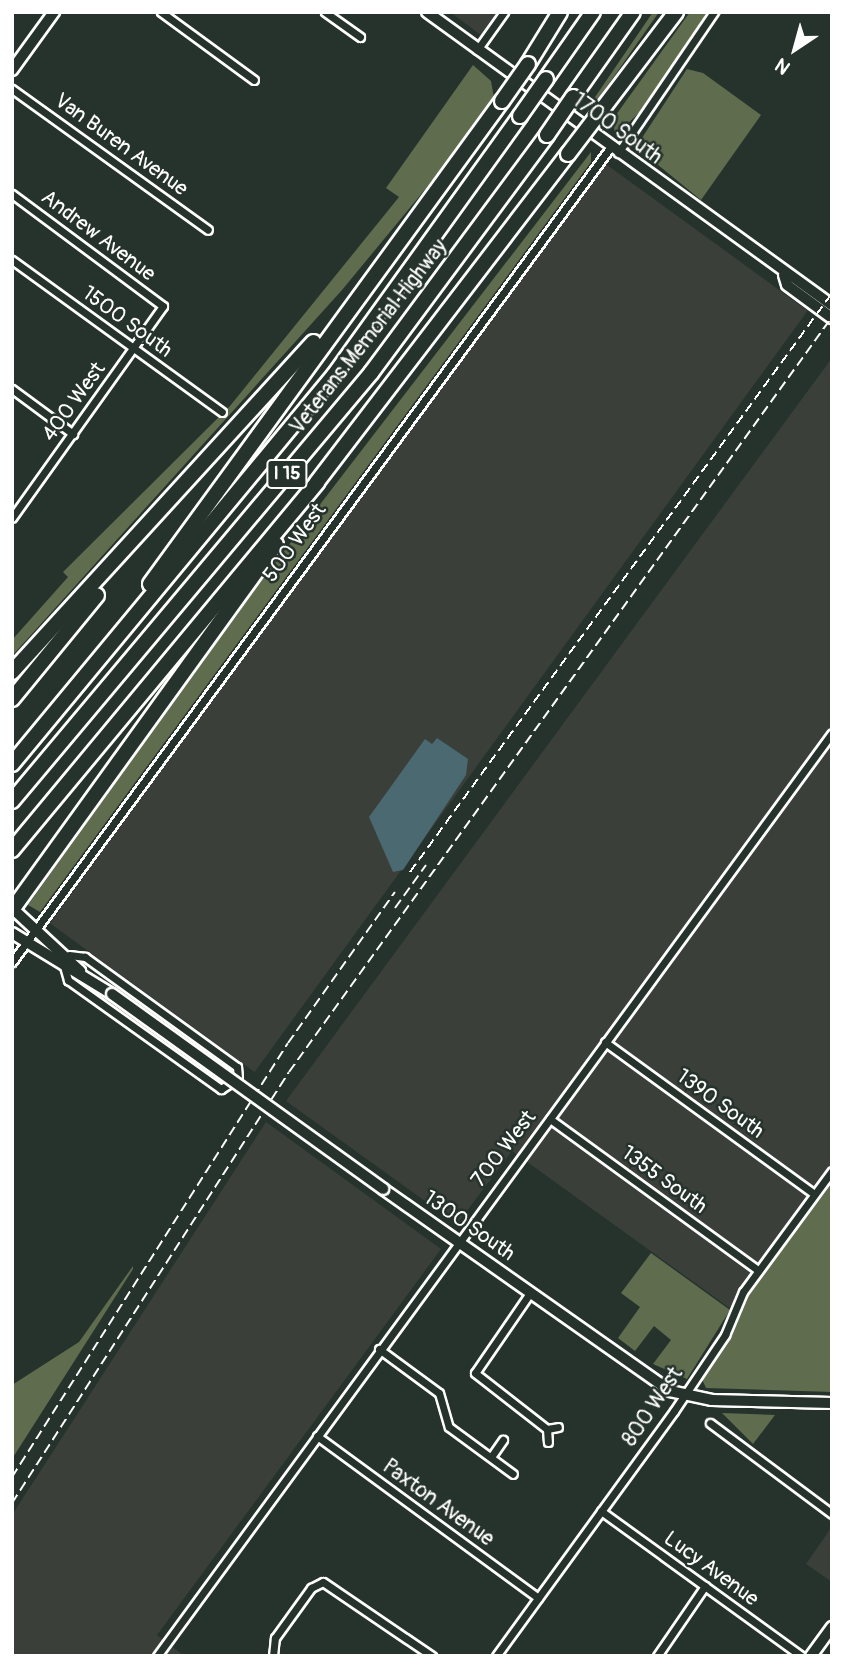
<!DOCTYPE html>
<html>
<head>
<meta charset="utf-8">
<style>
	body { margin:0 }
	#map { position:relative; width:844px; height:1668px; overflow:hidden; background:#26332d; font-family:Pangolin,sans-serif }
	div>[style] { position:absolute }
	[style*='--x'] { left:calc(var(--x)*1px); top:calc(var(--y)*1px); width:calc(var(--w)*1px); rotate:calc(var(--a)*1deg) }
	.built>* { inset:0; background:#3a3f39; transform-origin:0 0 }
	.green>* { inset:0; background:#5f6c4d }
	.water>* { inset:0; background:#4a6971 }
	.roads { filter:drop-shadow(2px 0 #fff) drop-shadow(-2px 0 #fff) drop-shadow(0 2px #fff) drop-shadow(0 -2px #fff) }
	.street>* { height:7px; margin:-3.5px; padding:0 3.5px; transform-origin:3.5px; border-radius:3.5px; background:#26332d }
	.secondary>* { height:10px; margin:-5px; padding:0 5px; transform-origin:5px; border-radius:5px; background:#26332d }
	.highway>* { height:14px; margin:-7px; padding:0 7px; transform-origin:7px; border-radius:7px; background:#26332d }
	.rail>* { height:2px; margin-top:-1px; transform-origin:0; background:repeating-linear-gradient(90deg,#fff 0 10px,transparent 0 15px) }
	.bridges { filter:drop-shadow(2px 0 #fff) drop-shadow(-2px 0 #fff) drop-shadow(0 2px #fff) drop-shadow(0 -2px #fff) }
	.secondary-bridge>* { height:10px; margin:-5px; padding:0 5px; transform-origin:5px; border-radius:5px; background:#26332d }
	.highway-bridge>* { height:14px; margin:-7px; padding:0 7px; transform-origin:7px; border-radius:7px; background:#26332d }
	span { translate:-50% -50%; white-space:nowrap; text-align:center; line-height:1.15; -webkit-text-stroke:5px #26332d; paint-order:stroke }
	.shield-label span { padding:2px 5px; background:#26332d; border:2px solid; border-radius:5px; -webkit-text-stroke-width:0 }
	.shield-label { font-size:19px; color:#fff; font-weight:700 }
	.street-label { font-size:21px; color:#fff }
	.frame { position:absolute; inset:0; border:14px solid #fff; pointer-events:none }
	.north { position:absolute; left:760px; top:14px; width:70px; height:70px; -webkit-text-stroke:5px #26332d; paint-order:stroke; rotate:216deg; font-size:19px; font-weight:700; line-height:28px; text-align:center; color:#fff }
	.north::after { content:''; display:block; margin:auto; width:24px; height:32px; background:#fff; clip-path:polygon(50% 0,100% 100%,50% 72%,0 100%) }
</style>
</head>
<body>
<div id="map">
	<div class="built">
		<i style="clip-path:polygon(450px 12px,500px 12px,482px 36px)"></i>
		<i style="left:603px;top:162px;width:253px;height:941px;rotate:36deg"></i>
		<i style="clip-path:polygon(832px 358px,832px 1165px,740px 1288px,731px 1309px,512px 1151px,457px 1224px,286px 1101px)"></i>
		<i style="clip-path:polygon(266px 1122px,441px 1249px,157px 1635px,184px 1656px,12px 1656px,12px 1515px)"></i>
		<i style="clip-path:polygon(831px 1528px,832px 1529px,832px 1582px,806px 1564px)"></i>
	</div>
	<div class="green">
		<i style="clip-path:polygon(581px 12px,584px 12px,545px 70px,542px 68px)"></i>
		<i style="clip-path:polygon(653px 12px,659px 12px,594px 105px,591px 103px)"></i>
		<i style="clip-path:polygon(690px 12px,707px 12px,648px 104px,615px 136px,613px 119px)"></i>
		<i style="clip-path:polygon(473px 65px,491px 81px,494px 98px,451px 158px,342px 290px,12px 656px,12px 640px,68px 577px,63px 572px,230px 406px,399px 197px,386px 188px)"></i>
		<i style="clip-path:polygon(687px 69px,703px 73px,761px 115px,701px 200px,636px 147px)"></i>
		<i style="clip-path:polygon(591px 152px,591px 162px,40px 912px,28px 905px,235px 615px)"></i>
		<i style="clip-path:polygon(832px 1183px,832px 1392px,706px 1388px,701px 1377px,731px 1334px,746px 1295px)"></i>
		<i style="clip-path:polygon(651px 1253px,730px 1310px,687px 1379px,653px 1364px,671px 1340px,654px 1326px,635px 1351px,618px 1338px,640px 1307px,621px 1293px)"></i>
		<i style="clip-path:polygon(133px 1266px,133px 1269px,12px 1459px,12px 1385px,79px 1342px)"></i>
		<i style="clip-path:polygon(722px 1413px,775px 1415px,753px 1444px)"></i>
	</div>
	<div class="water">
		<i style="clip-path:polygon(437px 738px,468px 759px,466px 775px,403px 870px,393px 872px,369px 817px,425px 739px,432px 744px)"></i>
	</div>
	<div class="roads">
		<div class="street">
			<i style="--x:161;--y:12;--w:115;--a:36.2"></i>
			<i style="--x:325;--y:12;--w:43;--a:35.5"></i>
			<i style="--x:477;--y:50;--w:47;--a:-54.6"></i>
			<i style="--x:12;--y:89;--w:241;--a:35.7"></i>
			<i style="--x:618;--y:153;--w:171;--a:-55.8"></i>
			<i style="--x:12;--y:194;--w:188;--a:36.6"></i>
			<i style="--x:163;--y:306;--w:260;--a:125.5"></i>
			<i style="--x:12;--y:260;--w:259;--a:35.9"></i>
			<i style="--x:12;--y:389;--w:76;--a:36.4"></i>
			<i style="--x:12;--y:962;--w:1010;--a:-53.7"></i>
			<i style="--x:64;--y:966;--w:15;--a:74"></i>
			<i style="--x:68;--y:980;--w:188;--a:35.5"></i>
			<i style="--x:221;--y:1089;--w:20;--a:-33"></i>
			<i style="--x:238;--y:1078;--w:11;--a:-95"></i>
			<i style="--x:237;--y:1067;--w:188;--a:-144.1"></i>
			<i style="--x:85;--y:957;--w:16;--a:-173"></i>
			<i style="--x:605;--y:1042;--w:258;--a:36"></i>
			<i style="--x:550;--y:1119;--w:257;--a:36"></i>
			<i style="--x:530;--y:1293;--w:97;--a:124.5"></i>
			<i style="--x:475;--y:1373;--w:91;--a:37.9"></i>
			<i style="--x:547;--y:1429;--w:11;--a:-10"></i>
			<i style="--x:379;--y:1349;--w:74;--a:36.3"></i>
			<i style="--x:439;--y:1393;--w:35;--a:74"></i>
			<i style="--x:449;--y:1427;--w:79;--a:36.3"></i>
			<i style="--x:710;--y:1423;--w:152;--a:36.7"></i>
			<i style="--x:547;--y:1429;--w:13;--a:86"></i>
			<i style="--x:317;--y:1436;--w:274;--a:36.2"></i>
			<i style="--x:491;--y:1457;--w:21;--a:-55"></i>
			<i style="--x:601;--y:1511;--w:247;--a:35.9"></i>
			<i style="--x:157;--y:1656;--w:1143;--a:-53.82"></i>
			<i style="--x:273;--y:1656;--w:18;--a:-84"></i>
			<i style="--x:275;--y:1638;--w:62;--a:-54.2"></i>
			<i style="--x:311;--y:1588;--w:13;--a:-27"></i>
			<i style="--x:323;--y:1582;--w:132;--a:34.2"></i>
			<i style="--x:496;--y:1656;--w:303;--a:-54"></i>
			<i style="--x:674;--y:1411;--w:92;--a:-56.1"></i>
			<i style="--x:725;--y:1335;--w:47;--a:-67.3"></i>
			<i style="--x:743;--y:1292;--w:150;--a:-53.7"></i>
			<i style="--x:657;--y:1656;--w:85;--a:-55.6"></i>
		</div>
		<div class="secondary">
			<i style="--x:427;--y:12;--w:500;--a:35.9"></i>
			<i style="--x:12;--y:70;--w:72;--a:-54.1"></i>
			<i style="--x:784;--y:275;--w:10;--a:73"></i>
			<i style="--x:787;--y:285;--w:56;--a:36.3"></i>
			<i style="--x:12;--y:908;--w:93;--a:42.8"></i>
			<i style="--x:12;--y:933;--w:117;--a:31.4"></i>
			<i style="--x:383;--y:1189;--w:351;--a:35.1"></i>
			<i style="--x:670;--y:1391;--w:43;--a:12.1"></i>
			<i style="--x:712;--y:1400;--w:120;--a:1.4"></i>
			<i style="--x:811;--y:1656;--w:36;--a:-54"></i>
		</div>
		<div class="highway">
			<i style="--x:528;--y:64;--w:61;--a:-58.4"></i>
			<i style="--x:546;--y:79;--w:82;--a:-55"></i>
			<i style="--x:573;--y:97;--w:104;--a:-54.8"></i>
			<i style="--x:597;--y:116;--w:131;--a:-52.8"></i>
			<i style="--x:150;--y:584;--w:598;--a:-53.92"></i>
			<i style="--x:12;--y:672;--w:447;--a:-47.6"></i>
			<i style="--x:12;--y:699;--w:134;--a:-50.7"></i>
			<i style="--x:12;--y:764;--w:505;--a:-50.38"></i>
			<i style="--x:334;--y:375;--w:319;--a:-54.3"></i>
			<i style="--x:12;--y:801;--w:559;--a:-50.01"></i>
			<i style="--x:371;--y:373;--w:296;--a:-53.5"></i>
			<i style="--x:12;--y:850;--w:478;--a:-50.3"></i>
			<i style="--x:317;--y:482;--w:413;--a:-52.6"></i>
			<i style="--x:12;--y:910;--w:451;--a:-54.2"></i>
		</div>
	</div>
	<div class="rail">
		<i style="--x:410;--y:872;--w:716;--a:-53.91"></i>
		<i style="--x:395;--y:908;--w:53;--a:-54.2"></i>
		<i style="--x:12;--y:1477;--w:514;--a:-57.55"></i>
		<i style="--x:288;--y:1043;--w:185;--a:-54.7"></i>
		<i style="--x:12;--y:1503;--w:512;--a:-57.27"></i>
		<i style="--x:289;--y:1072;--w:930;--a:-54.28"></i>
	</div>
	<div class="bridges">
		<div class="secondary-bridge">
			<i style="--x:112;--y:994;--w:334;--a:35.7"></i>
		</div>
		<div class="highway-bridge">
			<i style="--x:502;--y:101;--w:45;--a:-54.9"></i>
			<i style="--x:520;--y:116;--w:45;--a:-54.9"></i>
			<i style="--x:547;--y:135;--w:46;--a:-55.6"></i>
			<i style="--x:568;--y:154;--w:48;--a:-52.7"></i>
		</div>
	</div>
	<div class="shield-label">
		<span style="left:287px;top:474px">I 15</span>
	</div>
	<div class="street-label">
		<span style="left:617px;top:129px;rotate:36deg">1700 South</span>
		<span style="left:121px;top:145px;rotate:36deg">Van Buren Avenue</span>
		<span style="left:98px;top:236px;rotate:37deg">Andrew Avenue</span>
		<span style="left:127px;top:322px;rotate:36deg">1500 South</span>
		<span style="left:369px;top:337px;rotate:-52deg">Veterans Memorial Highway</span>
		<span style="left:74px;top:402px;rotate:-54deg">400 West</span>
		<span style="left:295px;top:543px;rotate:-54deg">500 West</span>
		<span style="left:720px;top:1104px;rotate:36deg">1390 South</span>
		<span style="left:504px;top:1149px;rotate:-52deg">700 West</span>
		<span style="left:664px;top:1180px;rotate:36deg">1355 South</span>
		<span style="left:469px;top:1226px;rotate:35deg">1300 South</span>
		<span style="left:653px;top:1407px;rotate:-56deg">800 West</span>
		<span style="left:438px;top:1503px;rotate:36deg">Paxton Avenue</span>
		<span style="left:711px;top:1569px;rotate:36deg">Lucy Avenue</span>
	</div>
	<div class="frame"></div>
	<div class="north">N</div>
</div>
</body>
</html>
